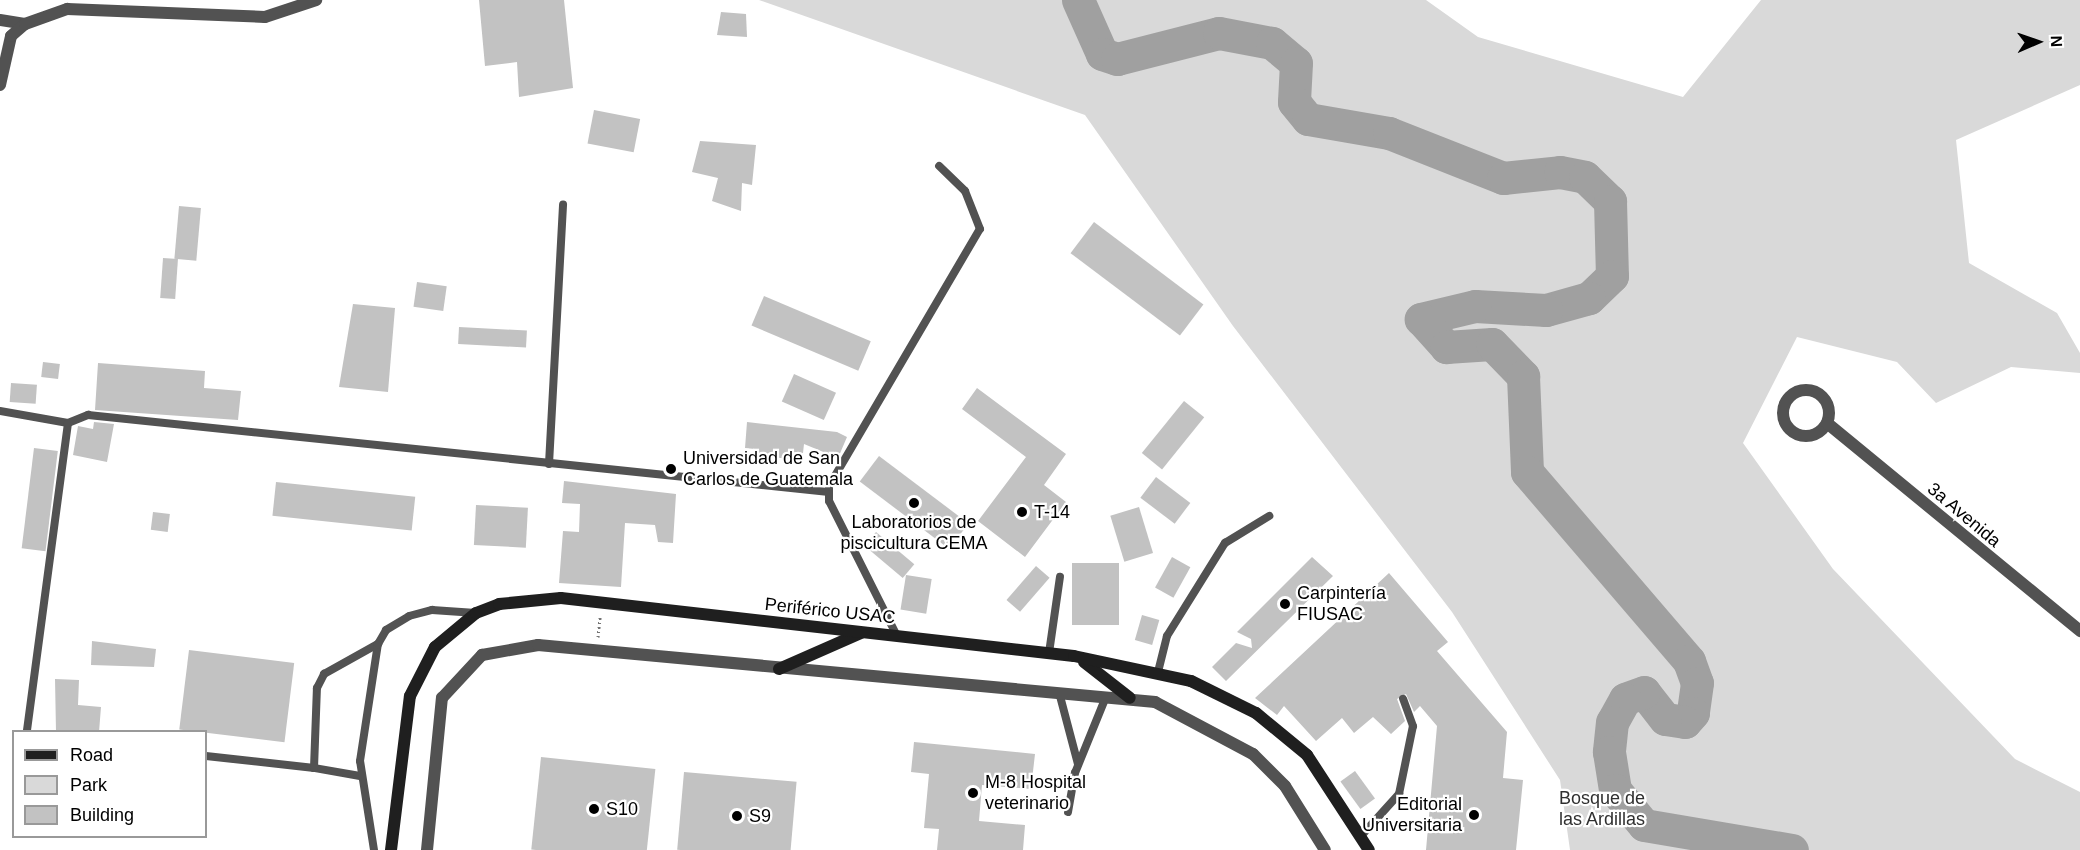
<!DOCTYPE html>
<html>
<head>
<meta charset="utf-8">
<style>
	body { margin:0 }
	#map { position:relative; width:2080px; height:850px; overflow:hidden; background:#fff; font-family:Arial,sans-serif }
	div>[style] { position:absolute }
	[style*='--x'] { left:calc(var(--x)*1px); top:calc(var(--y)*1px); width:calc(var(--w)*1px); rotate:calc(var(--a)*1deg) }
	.green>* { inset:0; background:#d9d9d9 }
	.river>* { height:33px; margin:-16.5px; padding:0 16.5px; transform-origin:16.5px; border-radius:16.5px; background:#a0a0a0 }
	.building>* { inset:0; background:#c2c2c2; transform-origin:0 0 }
	.path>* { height:3px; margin-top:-1.5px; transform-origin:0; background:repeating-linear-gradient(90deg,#747474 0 1.5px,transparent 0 4.5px) }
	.lane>* { height:8px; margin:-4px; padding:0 4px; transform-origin:4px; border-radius:4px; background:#525252 }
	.street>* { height:12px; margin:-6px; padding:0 6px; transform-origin:6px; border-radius:6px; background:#525252 }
	.street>.ring { margin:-6px; padding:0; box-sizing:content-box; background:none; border:12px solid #525252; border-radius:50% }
	.secondary>* { height:12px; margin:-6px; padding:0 6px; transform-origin:6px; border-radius:6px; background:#1f1f1f }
	.dots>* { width:16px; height:16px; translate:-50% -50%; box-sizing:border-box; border:3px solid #fff; border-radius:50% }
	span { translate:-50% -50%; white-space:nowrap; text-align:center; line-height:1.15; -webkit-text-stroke:4.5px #fff; paint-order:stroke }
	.poi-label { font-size:18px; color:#000 }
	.left { translate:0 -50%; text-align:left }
	.right { translate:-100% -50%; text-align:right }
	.street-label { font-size:18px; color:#000 }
	.park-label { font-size:18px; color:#303030 }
	.legend { position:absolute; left:12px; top:730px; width:195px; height:108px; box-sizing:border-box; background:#fff; border:2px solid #999; margin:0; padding:8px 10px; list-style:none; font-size:18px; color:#000 }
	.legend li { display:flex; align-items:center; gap:12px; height:30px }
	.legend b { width:30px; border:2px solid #999 }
	.north { position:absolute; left:2008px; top:12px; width:60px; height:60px; -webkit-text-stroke:4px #fff; paint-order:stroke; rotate:88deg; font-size:16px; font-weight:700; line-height:24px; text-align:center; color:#000 }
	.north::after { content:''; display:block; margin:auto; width:21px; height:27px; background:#000; clip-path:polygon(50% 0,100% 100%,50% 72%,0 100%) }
</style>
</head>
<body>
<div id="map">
	<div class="green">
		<i style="clip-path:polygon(759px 0,1426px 0,1478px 37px,1683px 97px,1761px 0,2080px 0,2080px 85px,1956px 140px,1969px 263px,2057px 313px,2080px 353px,2080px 373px,2011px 367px,1936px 403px,1897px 362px,1797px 337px,1743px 443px,1833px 569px,2015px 759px,2080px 792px,2080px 850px,1570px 850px,1560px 780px,1452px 612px,1233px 326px,1085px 115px)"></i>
	</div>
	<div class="river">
		<i style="--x:1078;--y:0;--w:59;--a:66"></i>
		<i style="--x:1102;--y:54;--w:16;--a:18"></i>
		<i style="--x:1117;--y:59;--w:105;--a:-14.3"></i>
		<i style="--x:1219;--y:33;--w:54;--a:10.7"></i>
		<i style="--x:1272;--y:43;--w:31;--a:40"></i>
		<i style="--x:1296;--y:63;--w:39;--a:93"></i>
		<i style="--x:1294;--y:102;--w:22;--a:51"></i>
		<i style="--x:1308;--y:119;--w:82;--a:9.8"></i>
		<i style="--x:1389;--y:133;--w:123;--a:21.5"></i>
		<i style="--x:1503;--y:178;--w:57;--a:-6"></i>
		<i style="--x:1560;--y:172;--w:25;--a:11"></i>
		<i style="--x:1585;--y:177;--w:35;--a:44"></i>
		<i style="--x:1610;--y:201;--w:75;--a:88.5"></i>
		<i style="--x:1612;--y:276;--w:32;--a:136"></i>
		<i style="--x:1589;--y:298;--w:45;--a:164.4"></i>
		<i style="--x:1546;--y:310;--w:71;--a:-176.8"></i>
		<i style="--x:1475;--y:306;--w:56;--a:166.5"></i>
		<i style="--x:1421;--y:319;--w:38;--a:48"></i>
		<i style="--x:1446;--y:347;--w:46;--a:-3.7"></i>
		<i style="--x:1492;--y:344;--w:45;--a:45.9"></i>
		<i style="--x:1523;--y:376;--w:96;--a:87.6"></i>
		<i style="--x:1527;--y:472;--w:249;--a:49.4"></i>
		<i style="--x:1689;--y:661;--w:23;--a:70"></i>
		<i style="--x:1697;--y:683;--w:30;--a:98"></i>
		<i style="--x:1693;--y:713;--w:12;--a:132"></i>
		<i style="--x:1685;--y:722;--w:20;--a:-171"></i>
		<i style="--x:1665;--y:719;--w:34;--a:-128"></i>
		<i style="--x:1644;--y:692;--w:20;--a:160"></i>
		<i style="--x:1625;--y:699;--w:26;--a:119"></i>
		<i style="--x:1612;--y:722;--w:30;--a:96"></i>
		<i style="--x:1609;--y:752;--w:38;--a:81"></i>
		<i style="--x:1615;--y:790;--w:45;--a:50.4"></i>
		<i style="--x:1644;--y:825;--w:150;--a:9.6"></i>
	</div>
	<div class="building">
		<i style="clip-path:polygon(479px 0,564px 0,573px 88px,519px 97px,517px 62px,485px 66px)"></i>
		<i style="clip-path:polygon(721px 12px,746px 14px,747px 37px,717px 35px)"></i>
		<i style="left:594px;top:110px;width:47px;height:34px;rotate:11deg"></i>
		<i style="clip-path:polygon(700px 141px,756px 145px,752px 185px,742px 183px,741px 211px,712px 201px,718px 178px,692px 172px)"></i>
		<i style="left:179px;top:206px;width:22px;height:53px;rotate:5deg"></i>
		<i style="left:1094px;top:222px;width:137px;height:39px;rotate:37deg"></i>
		<i style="left:163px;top:258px;width:15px;height:40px;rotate:4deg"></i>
		<i style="left:417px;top:282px;width:30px;height:25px;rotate:8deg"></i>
		<i style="left:764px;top:296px;width:116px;height:32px;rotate:23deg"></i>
		<i style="clip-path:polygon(353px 304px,395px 308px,388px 392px,339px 387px)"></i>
		<i style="left:459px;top:327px;width:68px;height:17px;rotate:3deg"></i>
		<i style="left:43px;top:362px;width:17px;height:15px;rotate:7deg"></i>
		<i style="clip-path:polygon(98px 363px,205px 371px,204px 388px,241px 391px,238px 420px,95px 410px)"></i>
		<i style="left:794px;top:374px;width:46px;height:30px;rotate:24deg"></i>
		<i style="left:11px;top:383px;width:26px;height:19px;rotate:4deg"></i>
		<i style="clip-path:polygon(977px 388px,1066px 454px,1044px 485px,1066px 502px,1025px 557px,978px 521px,1026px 457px,962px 409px)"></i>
		<i style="left:1184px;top:401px;width:26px;height:67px;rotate:39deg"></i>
		<i style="clip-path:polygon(94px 422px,114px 424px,107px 462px,73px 455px,78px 426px,93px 429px)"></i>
		<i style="clip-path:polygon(747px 422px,837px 432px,847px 437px,838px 458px,804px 444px,803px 453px,791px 452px,790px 459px,754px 455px,755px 449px,745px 448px)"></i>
		<i style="left:34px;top:448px;width:24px;height:101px;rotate:7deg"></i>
		<i style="left:879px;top:456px;width:112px;height:32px;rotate:37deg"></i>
		<i style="left:1156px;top:477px;width:43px;height:26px;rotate:37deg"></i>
		<i style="clip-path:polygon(564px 481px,676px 494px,673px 543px,658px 542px,655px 525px,625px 523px,621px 587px,559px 583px,563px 531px,579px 532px,580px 504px,562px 503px)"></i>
		<i style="left:276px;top:482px;width:140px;height:34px;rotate:6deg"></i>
		<i style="left:476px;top:505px;width:52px;height:40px;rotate:3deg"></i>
		<i style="left:1139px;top:507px;width:48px;height:30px;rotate:73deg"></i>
		<i style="left:153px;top:512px;width:17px;height:18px;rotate:7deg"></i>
		<i style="left:876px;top:532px;width:50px;height:18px;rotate:40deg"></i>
		<i style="left:1172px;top:557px;width:21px;height:35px;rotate:29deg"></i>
		<i style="clip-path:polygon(1312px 557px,1333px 576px,1226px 681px,1212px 667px,1236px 643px,1252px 648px,1251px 639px,1237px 632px)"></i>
		<i style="left:1072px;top:563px;width:47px;height:62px"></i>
		<i style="left:1036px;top:566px;width:18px;height:45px;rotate:41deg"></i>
		<i style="clip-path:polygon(1389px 573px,1448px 642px,1437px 651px,1507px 732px,1503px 778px,1523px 780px,1516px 850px,1426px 850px,1437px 726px,1420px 706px,1414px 712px,1406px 694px,1397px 699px,1405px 721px,1391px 734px,1373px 717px,1354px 733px,1342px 718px,1316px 741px,1284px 706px,1277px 715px,1255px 698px)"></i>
		<i style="left:906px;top:575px;width:26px;height:35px;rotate:9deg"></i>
		<i style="left:1142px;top:615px;width:18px;height:26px;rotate:16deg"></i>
		<i style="clip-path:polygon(92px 641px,156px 649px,154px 667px,91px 665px)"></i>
		<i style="left:189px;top:650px;width:106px;height:80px;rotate:7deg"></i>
		<i style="clip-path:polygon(55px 679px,79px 680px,78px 705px,101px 707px,99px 732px,56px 732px)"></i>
		<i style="clip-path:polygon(914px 742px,1035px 754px,1031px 789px,982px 785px,979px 821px,1025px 825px,1023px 850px,937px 850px,939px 829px,924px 828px,929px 774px,911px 772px)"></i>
		<i style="left:541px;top:757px;width:115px;height:93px;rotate:6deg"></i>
		<i style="left:1355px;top:771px;width:34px;height:18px;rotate:54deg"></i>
		<i style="left:684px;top:772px;width:113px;height:78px;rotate:5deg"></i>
	</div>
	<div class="path">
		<i style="--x:598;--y:637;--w:20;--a:-84"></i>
	</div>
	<div class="lane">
		<i style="--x:0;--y:411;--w:69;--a:10"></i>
		<i style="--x:68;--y:423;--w:312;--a:97.6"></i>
		<i style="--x:68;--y:423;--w:22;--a:-22"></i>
		<i style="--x:88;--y:415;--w:745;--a:5.93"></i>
		<i style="--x:549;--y:464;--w:260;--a:-86.9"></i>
		<i style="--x:897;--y:636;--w:151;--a:-116.7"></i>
		<i style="--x:829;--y:501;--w:15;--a:-90"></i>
		<i style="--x:829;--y:486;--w:298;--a:-59.6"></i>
		<i style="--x:980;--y:229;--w:41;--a:-111.5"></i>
		<i style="--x:965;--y:191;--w:36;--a:-136"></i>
		<i style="--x:1049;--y:653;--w:77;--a:-81.8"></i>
		<i style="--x:1158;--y:672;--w:37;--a:-76"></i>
		<i style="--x:1167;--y:636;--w:110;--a:-58.1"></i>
		<i style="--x:1225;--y:543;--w:52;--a:-31.5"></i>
		<i style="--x:1060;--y:696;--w:70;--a:75.2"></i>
		<i style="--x:206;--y:756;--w:109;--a:6.3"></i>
		<i style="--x:360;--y:776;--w:47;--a:-170.1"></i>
		<i style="--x:314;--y:768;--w:80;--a:-87.9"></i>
		<i style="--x:317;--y:688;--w:16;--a:-63"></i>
		<i style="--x:324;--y:674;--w:62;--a:-29.1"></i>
		<i style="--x:1068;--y:812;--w:40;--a:-80"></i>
		<i style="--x:1075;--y:773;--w:80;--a:-67.9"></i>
		<i style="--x:1361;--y:836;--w:57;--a:-47.9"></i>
		<i style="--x:1399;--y:794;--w:69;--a:-78.4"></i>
		<i style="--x:1413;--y:726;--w:29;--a:-110"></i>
		<i style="--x:374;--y:850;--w:90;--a:-98.9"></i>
		<i style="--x:360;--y:761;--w:118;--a:-81.3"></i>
		<i style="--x:378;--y:644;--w:16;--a:-60"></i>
		<i style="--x:386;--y:630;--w:27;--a:-31"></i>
		<i style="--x:409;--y:616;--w:24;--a:-15"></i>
		<i style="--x:432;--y:610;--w:44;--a:3.9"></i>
	</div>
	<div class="street">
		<i style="--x:0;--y:20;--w:25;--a:9"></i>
		<i style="--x:0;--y:85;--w:50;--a:-77.3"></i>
		<i style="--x:11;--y:36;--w:18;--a:-41"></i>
		<i style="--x:25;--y:24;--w:45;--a:-19.7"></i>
		<i style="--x:67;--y:9;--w:198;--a:2.3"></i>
		<i style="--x:265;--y:17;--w:54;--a:-18.4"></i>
		<i class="ring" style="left:1783px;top:390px;width:34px;height:34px"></i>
		<i style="--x:1827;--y:423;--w:328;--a:39.4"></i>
		<i style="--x:427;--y:850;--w:153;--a:-84.4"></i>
		<i style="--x:442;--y:698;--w:59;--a:-47.1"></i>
		<i style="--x:482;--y:655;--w:57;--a:-10.1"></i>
		<i style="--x:538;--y:645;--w:620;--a:5.28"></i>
		<i style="--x:1155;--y:702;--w:111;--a:28"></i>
		<i style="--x:1253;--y:754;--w:45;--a:45"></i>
		<i style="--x:1285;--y:786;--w:75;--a:58"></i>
	</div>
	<div class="secondary">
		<i style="--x:1084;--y:662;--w:58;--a:38"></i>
		<i style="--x:779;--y:669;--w:90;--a:-23.7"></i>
		<i style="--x:391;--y:850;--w:155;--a:-83"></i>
		<i style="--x:410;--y:696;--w:55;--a:-63"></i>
		<i style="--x:435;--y:647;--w:53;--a:-39.7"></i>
		<i style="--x:476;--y:613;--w:25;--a:-21"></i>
		<i style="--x:499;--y:604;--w:62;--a:-5.5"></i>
		<i style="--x:561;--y:598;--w:516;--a:6.45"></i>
		<i style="--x:1074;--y:656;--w:120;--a:12.1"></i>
		<i style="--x:1191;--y:681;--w:72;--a:26.2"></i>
		<i style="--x:1256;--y:713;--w:66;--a:39.5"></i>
		<i style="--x:1307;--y:755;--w:113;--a:56.9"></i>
	</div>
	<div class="dots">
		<i style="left:671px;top:469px;background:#000"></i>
		<i style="left:914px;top:503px;background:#000"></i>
		<i style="left:1022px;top:512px;background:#000"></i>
		<i style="left:1285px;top:604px;background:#000"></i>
		<i style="left:973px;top:793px;background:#000"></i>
		<i style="left:594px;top:809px;background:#000"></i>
		<i style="left:1474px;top:815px;background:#000"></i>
		<i style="left:737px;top:816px;background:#000"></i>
	</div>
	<div class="poi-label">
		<span class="left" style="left:683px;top:469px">Universidad de San<br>Carlos de Guatemala</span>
		<span class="left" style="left:1034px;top:512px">T-14</span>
		<span style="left:914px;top:533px">Laboratorios de<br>piscicultura CEMA</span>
		<span class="left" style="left:1297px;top:604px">Carpintería<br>FIUSAC</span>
		<span class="left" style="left:985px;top:793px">M-8 Hospital<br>veterinario</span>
		<span class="right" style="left:1462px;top:815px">Editorial<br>Universitaria</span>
		<span class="left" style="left:606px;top:809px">S10</span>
		<span class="left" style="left:749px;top:816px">S9</span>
	</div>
	<div class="street-label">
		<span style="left:1964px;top:515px;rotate:40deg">3a Avenida</span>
		<span style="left:830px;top:611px;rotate:6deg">Periférico USAC</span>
	</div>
	<div class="park-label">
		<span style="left:1602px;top:809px">Bosque de<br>las Ardillas</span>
	</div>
	<ul class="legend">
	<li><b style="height:8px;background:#1f1f1f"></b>Road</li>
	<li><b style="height:16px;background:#d9d9d9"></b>Park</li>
	<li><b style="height:16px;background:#c2c2c2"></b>Building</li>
	</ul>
	<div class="north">N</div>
</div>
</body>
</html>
